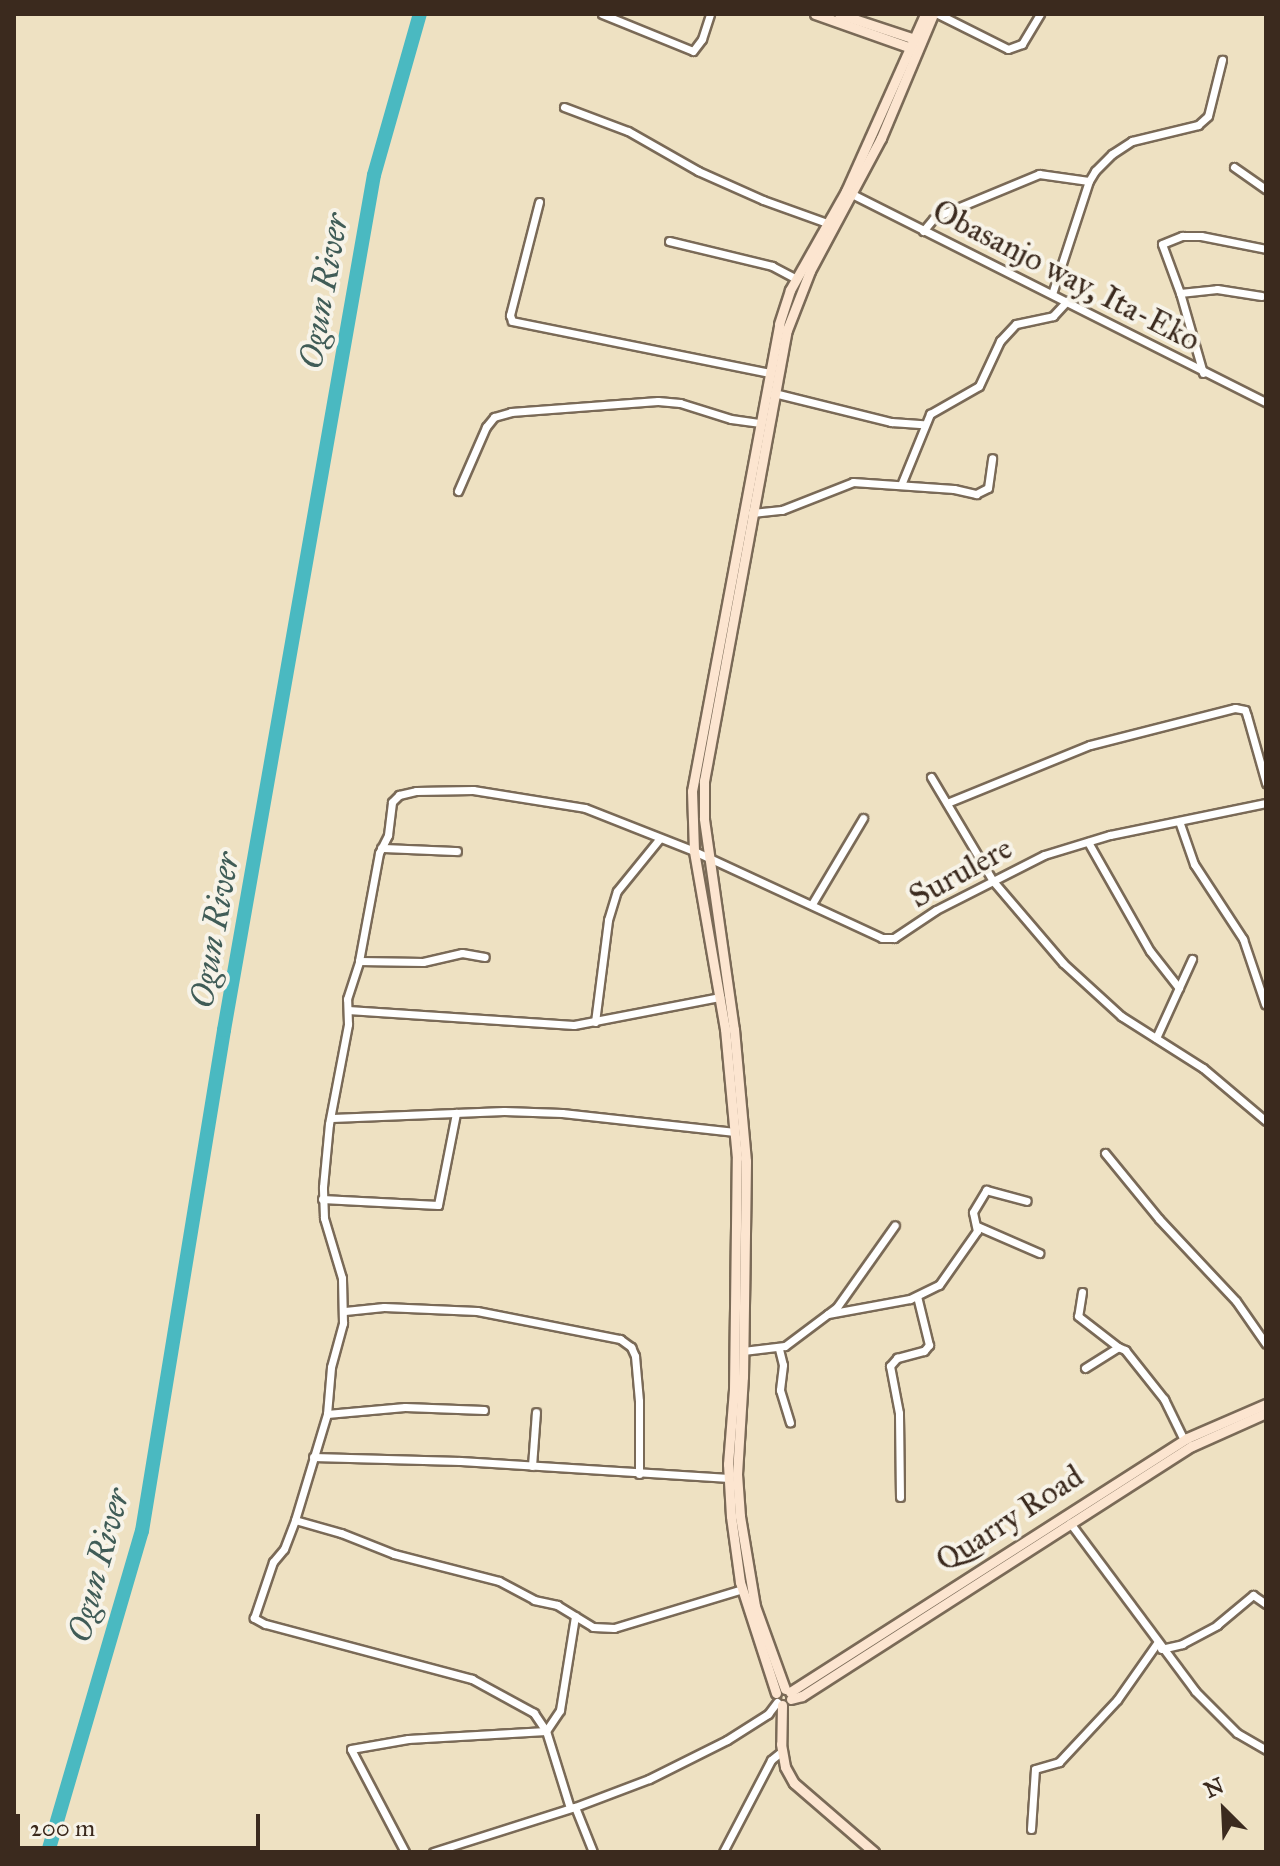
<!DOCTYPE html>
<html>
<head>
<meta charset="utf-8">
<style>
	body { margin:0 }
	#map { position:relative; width:1280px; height:1866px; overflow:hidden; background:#eee1c2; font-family:"IM FELL Great Primer",serif }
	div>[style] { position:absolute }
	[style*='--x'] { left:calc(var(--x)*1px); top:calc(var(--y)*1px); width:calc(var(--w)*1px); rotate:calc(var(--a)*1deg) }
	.river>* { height:14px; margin:-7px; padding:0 7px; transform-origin:7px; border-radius:7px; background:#4ab9c1 }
	.roads { filter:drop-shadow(2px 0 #7a6a57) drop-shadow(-2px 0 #7a6a57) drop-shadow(0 2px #7a6a57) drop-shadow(0 -2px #7a6a57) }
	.street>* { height:7px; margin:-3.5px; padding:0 3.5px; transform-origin:3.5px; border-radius:3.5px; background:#fff }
	.secondary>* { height:9px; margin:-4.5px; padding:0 4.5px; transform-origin:4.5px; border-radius:4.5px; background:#fce5d0 }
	span { translate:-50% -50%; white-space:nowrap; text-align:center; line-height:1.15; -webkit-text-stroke:8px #f7f3e8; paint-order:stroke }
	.street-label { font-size:32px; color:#3b2a1e }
	.water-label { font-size:34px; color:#405c57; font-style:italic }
	.frame { position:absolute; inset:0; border:16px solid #3b2a1e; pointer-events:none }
	.north { position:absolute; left:1184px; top:1770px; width:80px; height:80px; -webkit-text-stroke:6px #f7f3e8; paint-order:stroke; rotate:336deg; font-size:22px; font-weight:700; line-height:32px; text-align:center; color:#3b2a1e }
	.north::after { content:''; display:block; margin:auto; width:28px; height:36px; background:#3b2a1e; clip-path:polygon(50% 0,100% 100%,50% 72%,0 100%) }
	.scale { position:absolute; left:16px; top:1814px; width:244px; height:36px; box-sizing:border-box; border:4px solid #3b2a1e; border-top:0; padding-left:10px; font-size:24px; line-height:28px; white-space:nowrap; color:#3b2a1e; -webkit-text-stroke:6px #f7f3e8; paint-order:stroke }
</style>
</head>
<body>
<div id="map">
	<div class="river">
		<i style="--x:48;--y:1852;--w:334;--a:-73.7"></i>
		<i style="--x:142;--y:1531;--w:508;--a:-80.7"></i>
		<i style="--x:224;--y:1030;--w:868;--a:-80.05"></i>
		<i style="--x:374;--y:175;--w:167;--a:-74.1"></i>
	</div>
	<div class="roads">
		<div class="street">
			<i style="--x:602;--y:14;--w:98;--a:22.1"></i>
			<i style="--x:693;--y:51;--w:15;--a:-53"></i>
			<i style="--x:702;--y:39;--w:26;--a:-72"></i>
			<i style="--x:938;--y:14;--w:78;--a:26.6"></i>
			<i style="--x:1008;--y:49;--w:15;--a:-20"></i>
			<i style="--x:1022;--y:44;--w:35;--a:-59"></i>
			<i style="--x:564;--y:107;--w:68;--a:20.6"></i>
			<i style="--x:628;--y:131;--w:81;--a:29.7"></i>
			<i style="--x:698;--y:171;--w:71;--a:24"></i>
			<i style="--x:763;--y:200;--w:68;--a:19.8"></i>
			<i style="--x:1234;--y:167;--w:39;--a:35"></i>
			<i style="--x:848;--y:192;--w:468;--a:26.7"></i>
			<i style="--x:539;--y:202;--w:117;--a:104.4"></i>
			<i style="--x:510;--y:315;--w:6;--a:72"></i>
			<i style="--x:512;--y:321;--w:262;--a:11.4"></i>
			<i style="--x:923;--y:231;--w:16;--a:-50"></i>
			<i style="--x:933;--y:219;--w:13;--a:-27"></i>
			<i style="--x:945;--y:213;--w:102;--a:-22.5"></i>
			<i style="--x:1039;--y:174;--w:50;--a:8"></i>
			<i style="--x:669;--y:241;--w:106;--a:13.6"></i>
			<i style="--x:772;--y:266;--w:27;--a:28"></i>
			<i style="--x:1180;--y:293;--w:37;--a:-6"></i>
			<i style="--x:1217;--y:289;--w:45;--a:9"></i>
			<i style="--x:1052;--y:294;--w:119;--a:-71.9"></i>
			<i style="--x:1089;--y:181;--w:12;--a:-59"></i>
			<i style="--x:1095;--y:171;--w:24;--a:-45"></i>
			<i style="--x:1112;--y:154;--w:24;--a:-33"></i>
			<i style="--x:1132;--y:141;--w:68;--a:-13.6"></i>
			<i style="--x:1198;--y:125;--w:13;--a:-42"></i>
			<i style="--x:1208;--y:116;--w:58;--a:-76"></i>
			<i style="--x:1203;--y:373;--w:83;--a:-106"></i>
			<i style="--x:1180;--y:293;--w:52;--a:-110.2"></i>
			<i style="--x:1162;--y:244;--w:22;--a:-22"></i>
			<i style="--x:1182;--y:236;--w:19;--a:0"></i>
			<i style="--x:1201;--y:236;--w:66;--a:11.3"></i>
			<i style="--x:774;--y:393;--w:121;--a:13.9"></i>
			<i style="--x:891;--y:422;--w:32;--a:4"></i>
			<i style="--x:901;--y:485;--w:77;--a:-67.8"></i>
			<i style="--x:930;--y:414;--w:56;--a:-29.7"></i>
			<i style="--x:979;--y:386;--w:50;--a:-65"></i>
			<i style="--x:1000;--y:341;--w:23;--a:-47"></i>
			<i style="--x:1016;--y:324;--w:38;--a:-12"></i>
			<i style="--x:1053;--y:316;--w:21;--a:-47"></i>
			<i style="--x:458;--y:491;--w:70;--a:-66.4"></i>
			<i style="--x:486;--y:427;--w:13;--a:-51"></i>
			<i style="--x:494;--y:417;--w:18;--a:-16"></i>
			<i style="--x:511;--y:412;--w:147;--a:-4.3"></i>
			<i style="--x:658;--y:401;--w:22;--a:5"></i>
			<i style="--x:680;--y:403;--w:53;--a:17.4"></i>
			<i style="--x:731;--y:419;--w:28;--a:8"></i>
			<i style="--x:752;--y:513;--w:30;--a:-6"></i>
			<i style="--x:782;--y:510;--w:76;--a:-21.5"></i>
			<i style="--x:853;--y:482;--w:101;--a:4"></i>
			<i style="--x:954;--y:489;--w:23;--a:13"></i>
			<i style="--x:976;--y:494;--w:13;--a:-27"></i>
			<i style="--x:988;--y:488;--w:30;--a:-82"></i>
			<i style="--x:931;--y:777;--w:121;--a:59.2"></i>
			<i style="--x:993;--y:881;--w:108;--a:49.5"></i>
			<i style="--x:1063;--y:963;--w:79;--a:42.4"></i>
			<i style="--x:1121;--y:1016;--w:97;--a:32.4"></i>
			<i style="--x:1203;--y:1068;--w:82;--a:40.1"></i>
			<i style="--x:947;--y:803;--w:154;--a:-22.1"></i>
			<i style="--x:1090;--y:745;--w:150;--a:-14.3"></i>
			<i style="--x:1235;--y:708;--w:10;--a:11"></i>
			<i style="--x:1245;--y:710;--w:6;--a:72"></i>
			<i style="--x:1247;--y:716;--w:70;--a:74.2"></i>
			<i style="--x:1179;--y:821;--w:46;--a:70.8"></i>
			<i style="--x:1194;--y:864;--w:90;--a:56.8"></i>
			<i style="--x:1243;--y:939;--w:69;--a:71.3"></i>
			<i style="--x:1088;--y:842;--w:125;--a:60.4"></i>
			<i style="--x:1150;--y:951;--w:47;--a:51.9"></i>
			<i style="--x:381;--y:848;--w:76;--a:2.3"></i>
			<i style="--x:812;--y:904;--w:100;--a:-59.3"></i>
			<i style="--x:359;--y:961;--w:64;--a:0.9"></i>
			<i style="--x:423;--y:962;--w:40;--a:-13"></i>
			<i style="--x:462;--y:953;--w:23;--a:10"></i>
			<i style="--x:348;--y:1010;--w:226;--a:3.8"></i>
			<i style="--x:574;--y:1025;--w:149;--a:-10.9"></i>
			<i style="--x:595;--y:1022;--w:103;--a:-82.7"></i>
			<i style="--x:608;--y:920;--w:30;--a:-73"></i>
			<i style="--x:617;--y:891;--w:68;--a:-50.9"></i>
			<i style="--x:1156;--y:1038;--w:87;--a:-65.5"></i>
			<i style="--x:332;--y:1118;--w:172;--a:-2.3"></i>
			<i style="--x:504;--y:1111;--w:58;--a:2"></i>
			<i style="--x:562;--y:1113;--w:174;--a:6.3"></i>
			<i style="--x:1105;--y:1153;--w:85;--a:50.7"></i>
			<i style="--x:1159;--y:1219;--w:112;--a:46.8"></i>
			<i style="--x:1236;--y:1301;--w:52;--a:55.1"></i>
			<i style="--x:322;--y:1199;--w:116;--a:3"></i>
			<i style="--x:438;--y:1205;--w:94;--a:-78.9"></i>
			<i style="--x:977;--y:1226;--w:68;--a:23.5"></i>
			<i style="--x:1082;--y:1292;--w:24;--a:99"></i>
			<i style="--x:1078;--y:1316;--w:51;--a:37.8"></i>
			<i style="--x:345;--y:1311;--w:39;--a:-6"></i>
			<i style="--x:384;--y:1307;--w:93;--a:2.5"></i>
			<i style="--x:477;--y:1311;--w:146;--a:11.1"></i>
			<i style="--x:620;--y:1339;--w:14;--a:36"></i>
			<i style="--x:631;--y:1347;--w:10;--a:66"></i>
			<i style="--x:635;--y:1356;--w:45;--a:84.9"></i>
			<i style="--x:639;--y:1401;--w:73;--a:90"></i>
			<i style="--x:828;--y:1314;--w:83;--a:-10.4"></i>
			<i style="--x:910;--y:1299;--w:32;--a:-26"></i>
			<i style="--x:939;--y:1285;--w:66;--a:-54.9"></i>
			<i style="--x:977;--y:1231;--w:19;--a:-102"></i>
			<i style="--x:973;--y:1212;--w:26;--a:-59"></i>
			<i style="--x:986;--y:1190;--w:42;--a:15"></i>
			<i style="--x:779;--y:1349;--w:16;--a:76"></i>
			<i style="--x:783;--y:1365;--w:25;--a:97"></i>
			<i style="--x:780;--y:1390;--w:34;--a:73"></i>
			<i style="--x:743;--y:1351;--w:42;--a:-6.8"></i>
			<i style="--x:785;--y:1346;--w:65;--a:-36.9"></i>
			<i style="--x:837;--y:1307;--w:100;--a:-54.7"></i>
			<i style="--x:1085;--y:1368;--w:39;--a:-32"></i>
			<i style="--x:1118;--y:1347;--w:8;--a:23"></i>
			<i style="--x:1125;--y:1350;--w:63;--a:51.5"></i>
			<i style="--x:1164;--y:1399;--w:46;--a:64"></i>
			<i style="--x:327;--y:1414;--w:78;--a:-5.1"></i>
			<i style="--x:405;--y:1407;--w:79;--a:2.2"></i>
			<i style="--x:313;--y:1457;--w:147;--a:1.6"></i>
			<i style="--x:460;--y:1461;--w:270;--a:3.6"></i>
			<i style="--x:532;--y:1466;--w:54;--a:-85.8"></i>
			<i style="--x:900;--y:1497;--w:84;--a:-90.7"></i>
			<i style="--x:899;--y:1413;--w:48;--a:-100.8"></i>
			<i style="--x:890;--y:1366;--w:11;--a:-49"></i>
			<i style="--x:897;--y:1358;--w:28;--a:-15"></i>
			<i style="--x:924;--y:1351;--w:8;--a:-50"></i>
			<i style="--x:929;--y:1345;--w:50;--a:-103.8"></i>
			<i style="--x:295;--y:1520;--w:48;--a:15.8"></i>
			<i style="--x:341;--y:1533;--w:57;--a:21.6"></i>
			<i style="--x:394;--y:1554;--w:108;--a:14.4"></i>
			<i style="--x:499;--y:1581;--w:40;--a:28"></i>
			<i style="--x:534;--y:1600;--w:24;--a:12"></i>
			<i style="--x:557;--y:1605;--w:42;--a:31.4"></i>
			<i style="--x:593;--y:1627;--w:21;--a:3"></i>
			<i style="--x:614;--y:1628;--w:134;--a:-16.9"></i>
			<i style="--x:1070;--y:1523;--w:209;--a:53.3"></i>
			<i style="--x:1195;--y:1691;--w:59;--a:45"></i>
			<i style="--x:1237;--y:1733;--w:34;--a:30"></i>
			<i style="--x:1161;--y:1649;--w:22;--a:-13"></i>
			<i style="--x:1182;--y:1644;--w:40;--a:-28"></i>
			<i style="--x:1217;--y:1625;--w:47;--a:-39.8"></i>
			<i style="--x:1253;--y:1595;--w:16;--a:35"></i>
			<i style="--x:575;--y:1807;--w:48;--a:68.2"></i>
			<i style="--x:570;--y:1808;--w:81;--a:-107.3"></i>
			<i style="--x:546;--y:1731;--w:22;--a:-124"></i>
			<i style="--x:534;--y:1713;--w:71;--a:-151.3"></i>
			<i style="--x:472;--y:1679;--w:214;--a:-165.1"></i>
			<i style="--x:265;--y:1624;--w:13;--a:-151"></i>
			<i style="--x:254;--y:1618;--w:59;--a:-71.3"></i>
			<i style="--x:273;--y:1562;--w:17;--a:-50"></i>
			<i style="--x:284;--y:1549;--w:31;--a:-69"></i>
			<i style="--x:295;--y:1520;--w:111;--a:-73.2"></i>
			<i style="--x:327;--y:1414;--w:47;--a:-85.1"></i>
			<i style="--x:331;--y:1367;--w:46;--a:-74.7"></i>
			<i style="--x:343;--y:1323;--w:45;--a:-91.3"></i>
			<i style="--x:342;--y:1278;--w:63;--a:-106.7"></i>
			<i style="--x:324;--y:1218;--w:31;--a:-92"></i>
			<i style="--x:323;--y:1187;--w:63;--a:-84.6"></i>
			<i style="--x:329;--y:1124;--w:102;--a:-79.2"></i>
			<i style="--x:348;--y:1024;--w:25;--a:-92"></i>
			<i style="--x:347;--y:999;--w:40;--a:-72"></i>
			<i style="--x:359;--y:961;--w:110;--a:-79.5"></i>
			<i style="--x:379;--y:853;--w:20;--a:-63"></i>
			<i style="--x:388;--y:835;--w:33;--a:-83"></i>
			<i style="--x:392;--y:802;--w:10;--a:-45"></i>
			<i style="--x:399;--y:795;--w:17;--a:-13"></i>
			<i style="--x:416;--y:791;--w:57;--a:-1"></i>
			<i style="--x:473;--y:790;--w:113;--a:9.1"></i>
			<i style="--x:585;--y:808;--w:117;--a:21.5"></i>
			<i style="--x:694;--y:851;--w:207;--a:24.8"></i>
			<i style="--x:882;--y:938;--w:12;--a:0"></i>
			<i style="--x:894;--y:938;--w:50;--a:-33.7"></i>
			<i style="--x:936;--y:910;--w:121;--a:-27"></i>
			<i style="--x:1044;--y:855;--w:69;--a:-16.9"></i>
			<i style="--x:1110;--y:835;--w:159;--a:-11.6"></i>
			<i style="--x:1031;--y:1829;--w:60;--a:-86.2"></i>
			<i style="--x:1035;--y:1769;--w:25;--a:-16"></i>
			<i style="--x:1059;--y:1762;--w:85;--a:-46.9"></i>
			<i style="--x:1117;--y:1700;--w:70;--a:-54.9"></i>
			<i style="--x:405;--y:1852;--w:116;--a:-117.7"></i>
			<i style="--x:351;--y:1749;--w:58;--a:-10"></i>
			<i style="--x:408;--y:1739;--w:138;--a:-3.3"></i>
			<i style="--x:546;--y:1731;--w:25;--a:-56"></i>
			<i style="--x:560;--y:1710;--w:95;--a:-80.9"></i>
			<i style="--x:433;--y:1852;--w:149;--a:-17.6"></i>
			<i style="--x:575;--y:1807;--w:79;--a:-20.7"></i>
			<i style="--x:649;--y:1779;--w:87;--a:-26.6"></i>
			<i style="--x:727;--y:1740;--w:49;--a:-32.4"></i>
			<i style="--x:768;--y:1714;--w:15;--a:-53"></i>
			<i style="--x:723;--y:1852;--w:104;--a:-62.4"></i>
			<i style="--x:771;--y:1760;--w:14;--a:-39"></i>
		</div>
		<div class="secondary">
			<i style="--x:815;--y:14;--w:105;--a:19.5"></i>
			<i style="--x:839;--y:14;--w:83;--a:18.2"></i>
			<i style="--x:785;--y:1689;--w:88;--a:-109.9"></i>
			<i style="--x:755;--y:1606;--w:91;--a:-99.5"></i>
			<i style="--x:740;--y:1516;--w:42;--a:-94.1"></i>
			<i style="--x:737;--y:1474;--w:97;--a:-86.5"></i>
			<i style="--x:743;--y:1377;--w:216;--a:-89.2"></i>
			<i style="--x:746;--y:1161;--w:132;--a:-95.2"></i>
			<i style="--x:734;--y:1030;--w:214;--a:-98.1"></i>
			<i style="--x:704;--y:818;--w:37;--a:-90"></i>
			<i style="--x:704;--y:781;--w:459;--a:-79.6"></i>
			<i style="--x:787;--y:330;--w:63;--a:-68.7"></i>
			<i style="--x:810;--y:271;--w:151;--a:-61.9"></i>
			<i style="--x:881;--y:138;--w:134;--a:-67.2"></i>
			<i style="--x:790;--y:1692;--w:471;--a:-32.6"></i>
			<i style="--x:1187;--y:1438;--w:86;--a:-23.3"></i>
			<i style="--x:776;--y:1693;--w:117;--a:-108"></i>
			<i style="--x:740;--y:1582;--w:67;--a:-97.8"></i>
			<i style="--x:731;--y:1516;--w:52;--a:-93.3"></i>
			<i style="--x:728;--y:1464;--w:74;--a:-85.4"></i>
			<i style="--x:734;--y:1390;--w:232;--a:-89.3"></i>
			<i style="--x:737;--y:1158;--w:130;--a:-95.3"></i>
			<i style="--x:725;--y:1029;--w:181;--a:-99.9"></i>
			<i style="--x:694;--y:851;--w:60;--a:-91.9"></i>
			<i style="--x:692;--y:791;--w:475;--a:-79.4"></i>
			<i style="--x:779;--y:324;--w:36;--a:-72"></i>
			<i style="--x:790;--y:290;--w:114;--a:-60.5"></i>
			<i style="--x:846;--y:191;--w:194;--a:-65.9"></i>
			<i style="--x:791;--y:1699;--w:11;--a:-15"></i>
			<i style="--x:802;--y:1696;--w:463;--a:-32.7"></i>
			<i style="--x:1192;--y:1446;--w:81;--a:-24"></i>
			<i style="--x:782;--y:1705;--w:39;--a:91"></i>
			<i style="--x:781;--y:1744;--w:23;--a:80"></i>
			<i style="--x:785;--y:1767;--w:18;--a:61"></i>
			<i style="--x:794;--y:1783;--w:106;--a:40.8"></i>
		</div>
	</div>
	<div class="street-label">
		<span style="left:1066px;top:276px;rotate:27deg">Obasanjo way, Ita-Eko</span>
		<span style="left:961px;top:873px;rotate:-29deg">Surulere</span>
		<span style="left:1010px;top:1519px;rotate:-33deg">Quarry Road</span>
	</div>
	<div class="water-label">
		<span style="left:323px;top:291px;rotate:-80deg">Ogun River</span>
		<span style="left:214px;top:930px;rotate:-80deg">Ogun River</span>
		<span style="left:98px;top:1565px;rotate:-75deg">Ogun River</span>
	</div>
	<div class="frame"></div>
	<div class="north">N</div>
	<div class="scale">200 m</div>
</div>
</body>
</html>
